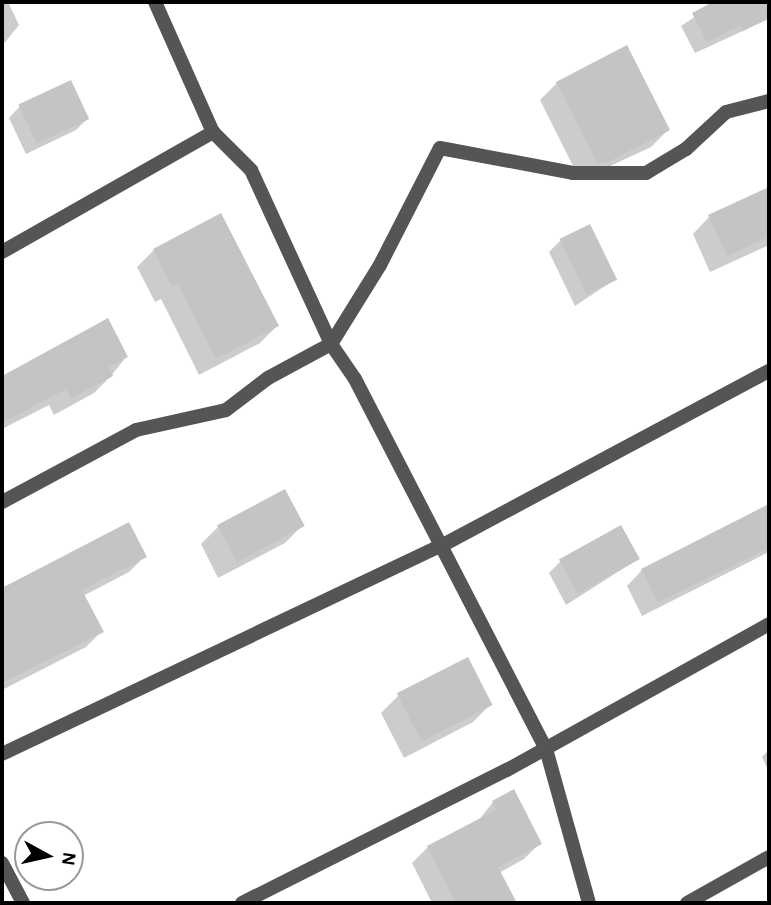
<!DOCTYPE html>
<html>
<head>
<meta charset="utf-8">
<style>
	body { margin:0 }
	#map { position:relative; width:771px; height:905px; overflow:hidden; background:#fff; font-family:"Alegreya Sans",sans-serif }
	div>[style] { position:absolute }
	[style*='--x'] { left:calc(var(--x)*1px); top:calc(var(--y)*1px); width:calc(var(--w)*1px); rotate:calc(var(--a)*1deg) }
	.shadow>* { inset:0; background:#0003 }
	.building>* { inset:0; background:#c4c4c4; transform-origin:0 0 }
	.street>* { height:14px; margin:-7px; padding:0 7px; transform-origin:7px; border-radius:7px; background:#555 }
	span { translate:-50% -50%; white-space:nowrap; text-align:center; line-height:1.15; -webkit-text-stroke:5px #fff; paint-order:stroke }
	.frame { position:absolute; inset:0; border:4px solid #000; pointer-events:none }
	.north { position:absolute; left:14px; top:821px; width:70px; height:70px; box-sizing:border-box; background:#fff; border:2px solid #999; border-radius:50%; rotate:98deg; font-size:19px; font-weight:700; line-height:28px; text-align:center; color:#000 }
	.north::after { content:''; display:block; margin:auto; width:24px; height:32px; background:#000; clip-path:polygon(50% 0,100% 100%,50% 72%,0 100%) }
</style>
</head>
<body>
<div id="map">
	<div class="shadow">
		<i style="clip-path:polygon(2px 2px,8px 2px,19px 25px,2px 46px)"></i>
		<i style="clip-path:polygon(717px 2px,769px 2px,769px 19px,695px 53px,681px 26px)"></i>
		<i style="clip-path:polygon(557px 83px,668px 130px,651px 147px,580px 180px,540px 100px)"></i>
		<i style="clip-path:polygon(20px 106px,87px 119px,76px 130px,26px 154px,9px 118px)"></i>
		<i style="clip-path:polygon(769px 188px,769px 245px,710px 272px,693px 234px,709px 217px)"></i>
		<i style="clip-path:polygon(220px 215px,277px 326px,260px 343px,199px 375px,161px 299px,155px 302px,137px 267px,154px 250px)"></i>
		<i style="clip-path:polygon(560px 241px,614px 280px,575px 306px,549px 252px)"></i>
		<i style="clip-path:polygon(107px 321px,126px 357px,111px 376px,94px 393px,54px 415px,49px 405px,2px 429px,2px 378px)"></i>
		<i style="clip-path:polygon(285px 492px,302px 526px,285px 543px,218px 578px,201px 544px,218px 527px)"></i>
		<i style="clip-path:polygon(769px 505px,769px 552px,642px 616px,627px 586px,642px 570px)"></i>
		<i style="clip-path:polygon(128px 524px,145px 556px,129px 572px,83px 596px,102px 631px,86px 647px,2px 690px,2px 588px)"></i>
		<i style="clip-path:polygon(638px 559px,566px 605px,549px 573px,560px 562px)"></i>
		<i style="clip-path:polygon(467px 659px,490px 705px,473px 722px,404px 758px,381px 713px,398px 696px)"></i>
		<i style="clip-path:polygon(769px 750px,769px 772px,762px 757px)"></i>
		<i style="clip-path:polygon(493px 802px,540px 843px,524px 859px,499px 873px,515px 903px,432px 903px,412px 863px,428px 847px,478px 821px)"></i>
	</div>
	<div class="building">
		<i style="clip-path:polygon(713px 2px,769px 2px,769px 17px,743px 31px,740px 25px,707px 42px,692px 13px)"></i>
		<i style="clip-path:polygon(627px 45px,670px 130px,606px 163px,597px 163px,556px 82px)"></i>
		<i style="left:71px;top:80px;width:43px;height:58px;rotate:65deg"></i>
		<i style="clip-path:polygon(769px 187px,769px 237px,727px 256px,708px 215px)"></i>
		<i style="clip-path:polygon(221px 213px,279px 326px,216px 359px,178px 284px,172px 287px,153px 249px)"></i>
		<i style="left:590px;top:224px;width:62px;height:34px;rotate:64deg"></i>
		<i style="clip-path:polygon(108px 318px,128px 357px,109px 367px,113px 376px,71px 399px,66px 389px,2px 423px,2px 376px)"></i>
		<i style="left:285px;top:489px;width:42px;height:77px;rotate:62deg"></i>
		<i style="clip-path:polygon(769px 504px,769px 548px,658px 602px,641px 569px)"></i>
		<i style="clip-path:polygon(129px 522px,147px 557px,82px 590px,104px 632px,2px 683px,2px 588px)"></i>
		<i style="left:621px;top:525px;width:39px;height:71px;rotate:61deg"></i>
		<i style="left:468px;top:657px;width:54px;height:80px;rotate:63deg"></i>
		<i style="clip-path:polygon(514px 789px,542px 844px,498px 867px,517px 903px,456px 903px,427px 846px,496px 810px,492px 801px)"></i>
	</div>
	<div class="street">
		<i style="--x:155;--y:2;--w:142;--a:66"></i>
		<i style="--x:213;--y:132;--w:54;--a:45"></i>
		<i style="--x:251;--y:170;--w:192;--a:65.3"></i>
		<i style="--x:331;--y:344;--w:42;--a:55.6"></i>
		<i style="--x:355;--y:379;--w:416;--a:62.7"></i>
		<i style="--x:546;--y:749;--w:160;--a:74.4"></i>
		<i style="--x:2;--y:252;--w:243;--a:-29.6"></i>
		<i style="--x:2;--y:502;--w:152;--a:-28.2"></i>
		<i style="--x:136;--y:430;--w:92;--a:-12.5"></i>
		<i style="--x:226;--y:410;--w:53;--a:-37.3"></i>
		<i style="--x:268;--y:378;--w:72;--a:-28.4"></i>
		<i style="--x:331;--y:344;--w:93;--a:-58.2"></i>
		<i style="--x:380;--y:265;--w:131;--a:-62.9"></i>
		<i style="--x:440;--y:148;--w:135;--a:10.6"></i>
		<i style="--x:573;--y:173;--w:73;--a:0"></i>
		<i style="--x:646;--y:173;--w:47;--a:-31"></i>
		<i style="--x:686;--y:149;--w:54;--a:-42.8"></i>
		<i style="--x:726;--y:112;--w:44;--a:-14.3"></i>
		<i style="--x:2;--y:754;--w:486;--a:-25.4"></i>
		<i style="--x:441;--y:546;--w:372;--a:-28.1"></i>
		<i style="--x:2;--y:863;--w:45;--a:62.3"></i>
		<i style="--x:242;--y:903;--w:297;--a:-26.7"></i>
		<i style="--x:507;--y:770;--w:300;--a:-29.1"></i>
		<i style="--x:687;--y:903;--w:94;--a:-29.3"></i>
	</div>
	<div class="frame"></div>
	<div class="north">N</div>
</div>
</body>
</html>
